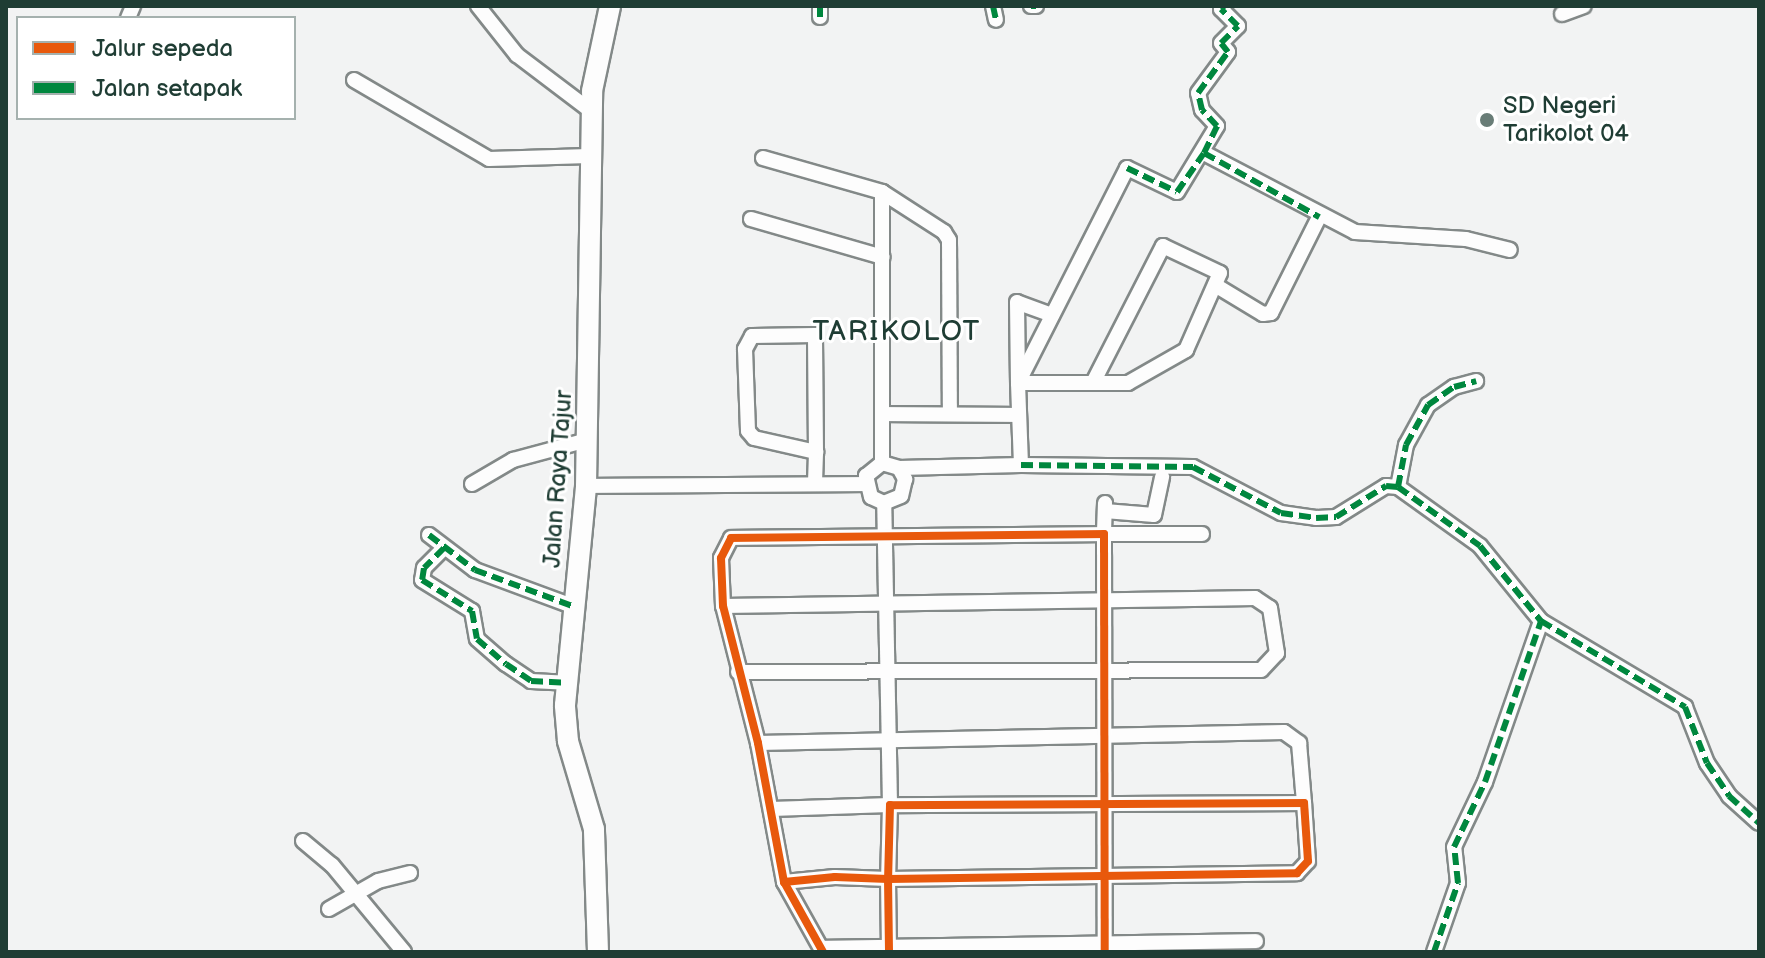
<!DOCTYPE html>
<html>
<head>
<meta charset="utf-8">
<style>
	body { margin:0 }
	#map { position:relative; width:1765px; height:958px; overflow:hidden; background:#f2f3f3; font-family:"Balsamiq Sans",sans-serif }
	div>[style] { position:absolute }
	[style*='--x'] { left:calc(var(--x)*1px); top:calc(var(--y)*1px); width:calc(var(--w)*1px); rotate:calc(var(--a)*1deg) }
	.roads { filter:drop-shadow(2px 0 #838988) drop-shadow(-2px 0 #838988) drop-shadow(0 2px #838988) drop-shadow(0 -2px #838988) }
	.street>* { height:14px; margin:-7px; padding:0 7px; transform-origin:7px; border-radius:7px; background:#fdfdfd }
	.secondary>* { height:20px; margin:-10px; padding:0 10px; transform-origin:10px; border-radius:10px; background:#fdfdfd }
	.quiet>* { height:6px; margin-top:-3px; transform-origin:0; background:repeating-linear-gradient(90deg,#00873e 0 12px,transparent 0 18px) }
	.cycleway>* { height:8px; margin:-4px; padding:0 4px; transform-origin:4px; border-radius:4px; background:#e8590c }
	.dots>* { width:22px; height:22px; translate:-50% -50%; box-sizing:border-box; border:4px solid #fff; border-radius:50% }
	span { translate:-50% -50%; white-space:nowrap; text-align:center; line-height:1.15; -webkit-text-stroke:6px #fff; paint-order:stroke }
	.poi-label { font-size:24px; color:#1f3d34 }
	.left { translate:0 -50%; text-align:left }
	.street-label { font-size:24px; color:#1f3d34 }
	.quarter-label { font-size:28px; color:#1f3d34; letter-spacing:2px }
	.frame { position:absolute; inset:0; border:8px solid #1f3d34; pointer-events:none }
	.legend { position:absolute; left:16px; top:16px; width:280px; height:104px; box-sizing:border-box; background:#fff; border:2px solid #a5b1ae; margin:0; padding:10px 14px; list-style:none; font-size:24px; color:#1f3d34 }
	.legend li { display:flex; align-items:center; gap:16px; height:40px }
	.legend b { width:40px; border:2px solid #a5b1ae }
</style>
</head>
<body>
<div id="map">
	<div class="roads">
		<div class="street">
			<i style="--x:478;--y:6;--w:63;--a:51.5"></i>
			<i style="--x:517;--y:55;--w:93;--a:37.1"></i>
			<i style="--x:993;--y:6;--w:14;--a:78"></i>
			<i style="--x:1031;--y:6;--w:5;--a:0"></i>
			<i style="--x:1562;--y:14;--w:23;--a:-20"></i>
			<i style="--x:820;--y:17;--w:11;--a:-90"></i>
			<i style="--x:128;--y:18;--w:13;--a:-67"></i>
			<i style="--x:354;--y:80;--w:156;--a:30.3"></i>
			<i style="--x:489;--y:159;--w:100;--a:-1.7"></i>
			<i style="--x:1204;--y:153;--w:170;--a:27.6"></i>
			<i style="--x:1355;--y:232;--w:111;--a:3.6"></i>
			<i style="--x:1466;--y:239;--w:45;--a:14"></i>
			<i style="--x:763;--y:158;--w:124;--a:15.9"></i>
			<i style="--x:882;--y:192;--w:74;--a:32.8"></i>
			<i style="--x:944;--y:232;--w:9;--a:58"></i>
			<i style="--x:949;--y:240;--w:173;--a:89.7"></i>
			<i style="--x:751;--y:219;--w:137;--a:16.1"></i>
			<i style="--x:1215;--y:285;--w:56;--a:31.1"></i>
			<i style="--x:1263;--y:314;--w:8;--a:-7"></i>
			<i style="--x:1271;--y:313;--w:107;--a:-63.4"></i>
			<i style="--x:1052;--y:315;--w:37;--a:-160"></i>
			<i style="--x:1017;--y:302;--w:81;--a:89.3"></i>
			<i style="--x:1018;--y:383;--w:110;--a:0"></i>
			<i style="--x:1128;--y:383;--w:67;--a:-29.6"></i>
			<i style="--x:1186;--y:350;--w:84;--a:-66.2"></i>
			<i style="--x:1220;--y:273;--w:63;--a:-154.7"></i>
			<i style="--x:1163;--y:246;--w:152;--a:117.1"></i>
			<i style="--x:883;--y:414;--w:136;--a:0.4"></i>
			<i style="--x:882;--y:463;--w:271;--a:-90"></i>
			<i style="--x:1021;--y:465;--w:172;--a:0.7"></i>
			<i style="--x:1193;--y:467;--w:99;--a:27.6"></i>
			<i style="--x:1281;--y:513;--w:35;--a:8"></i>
			<i style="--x:1316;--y:518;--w:20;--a:-3"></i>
			<i style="--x:1336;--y:517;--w:59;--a:-31.8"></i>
			<i style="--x:1386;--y:486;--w:12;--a:5"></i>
			<i style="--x:1398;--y:487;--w:101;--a:35.7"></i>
			<i style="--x:1480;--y:546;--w:97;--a:50.9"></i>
			<i style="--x:1541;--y:621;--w:168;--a:30.8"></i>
			<i style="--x:1685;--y:707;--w:60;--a:68.6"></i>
			<i style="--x:1707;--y:763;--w:40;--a:56"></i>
			<i style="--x:1729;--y:796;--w:40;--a:42"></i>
			<i style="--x:899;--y:468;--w:13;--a:61"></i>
			<i style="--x:905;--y:479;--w:17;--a:103"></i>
			<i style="--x:901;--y:496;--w:18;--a:158"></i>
			<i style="--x:884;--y:503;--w:14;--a:-155"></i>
			<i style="--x:871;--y:497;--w:22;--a:-103"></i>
			<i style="--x:866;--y:476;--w:21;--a:-39"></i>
			<i style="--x:882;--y:463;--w:18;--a:16"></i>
			<i style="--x:899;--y:468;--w:122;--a:-1.4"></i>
			<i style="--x:1021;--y:465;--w:82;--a:-92.1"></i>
			<i style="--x:1018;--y:383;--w:241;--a:-63.1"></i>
			<i style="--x:1127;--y:168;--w:55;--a:25.6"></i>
			<i style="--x:1177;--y:192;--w:77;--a:-58.8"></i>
			<i style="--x:1217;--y:126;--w:22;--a:-133"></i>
			<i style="--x:1202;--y:110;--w:17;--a:-103"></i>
			<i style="--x:1198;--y:93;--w:51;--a:-53.8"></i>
			<i style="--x:1228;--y:52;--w:11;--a:-128"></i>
			<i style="--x:1221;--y:43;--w:24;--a:-45"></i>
			<i style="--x:1238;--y:26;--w:24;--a:-135"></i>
			<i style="--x:1221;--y:9;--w:4;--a:-45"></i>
			<i style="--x:815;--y:482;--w:30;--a:-88"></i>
			<i style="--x:816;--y:452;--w:117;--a:-90.5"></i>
			<i style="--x:815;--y:335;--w:63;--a:179.1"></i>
			<i style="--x:752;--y:336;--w:15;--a:118"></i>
			<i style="--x:745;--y:349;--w:82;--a:87.9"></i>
			<i style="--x:748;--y:431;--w:9;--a:49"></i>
			<i style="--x:754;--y:438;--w:64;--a:12.7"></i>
			<i style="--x:472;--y:484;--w:48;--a:-30.3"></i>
			<i style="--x:513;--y:460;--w:77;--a:-15.1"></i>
			<i style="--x:586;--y:486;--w:279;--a:-0.4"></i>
			<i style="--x:1398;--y:487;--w:43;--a:-79.2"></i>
			<i style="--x:1406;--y:445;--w:46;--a:-61.2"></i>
			<i style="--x:1428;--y:405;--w:32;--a:-35"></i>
			<i style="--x:1454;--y:387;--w:23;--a:-15"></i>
			<i style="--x:1105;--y:503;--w:31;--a:92"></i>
			<i style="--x:1104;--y:534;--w:98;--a:0"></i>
			<i style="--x:1105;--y:511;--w:49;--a:4.7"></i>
			<i style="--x:1154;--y:515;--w:39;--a:-78"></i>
			<i style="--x:429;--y:535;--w:58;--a:37.3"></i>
			<i style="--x:475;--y:570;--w:107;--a:20.3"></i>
			<i style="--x:444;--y:548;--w:28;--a:135"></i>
			<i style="--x:424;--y:568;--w:12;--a:99"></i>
			<i style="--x:422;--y:580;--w:59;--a:31.8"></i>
			<i style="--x:472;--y:611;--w:28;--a:80"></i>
			<i style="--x:477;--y:639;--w:38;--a:41"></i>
			<i style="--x:506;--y:664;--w:30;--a:34"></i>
			<i style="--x:531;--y:681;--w:35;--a:3"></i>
			<i style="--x:723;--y:606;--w:532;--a:-0.86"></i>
			<i style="--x:1255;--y:598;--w:18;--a:34"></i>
			<i style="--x:1270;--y:608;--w:46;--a:81.2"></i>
			<i style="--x:1277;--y:653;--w:23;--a:133"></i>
			<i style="--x:1261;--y:670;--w:523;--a:179.78"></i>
			<i style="--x:758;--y:743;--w:526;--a:-1.2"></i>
			<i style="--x:1284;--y:732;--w:19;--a:36"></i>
			<i style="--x:1299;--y:743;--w:60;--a:85.2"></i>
			<i style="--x:771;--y:809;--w:119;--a:-1.9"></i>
			<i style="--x:890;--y:805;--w:302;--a:-91.1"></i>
			<i style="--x:303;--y:841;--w:38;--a:40"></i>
			<i style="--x:332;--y:865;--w:113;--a:50.4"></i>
			<i style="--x:784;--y:882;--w:141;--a:-100.6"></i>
			<i style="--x:758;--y:743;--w:141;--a:-104.3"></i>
			<i style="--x:723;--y:606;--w:48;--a:-92.4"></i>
			<i style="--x:721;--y:558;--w:22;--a:-63"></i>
			<i style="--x:731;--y:538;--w:373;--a:-0.6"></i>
			<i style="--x:1104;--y:534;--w:418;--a:89.9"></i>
			<i style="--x:329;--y:909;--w:56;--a:-29.7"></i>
			<i style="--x:378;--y:881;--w:33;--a:-14"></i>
			<i style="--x:821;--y:948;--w:435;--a:-0.9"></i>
			<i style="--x:823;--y:952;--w:80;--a:-119.1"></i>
			<i style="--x:784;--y:882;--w:51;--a:-5.6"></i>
			<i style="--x:835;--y:877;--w:53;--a:2.2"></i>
			<i style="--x:888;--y:879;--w:409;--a:-0.8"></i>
			<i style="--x:1297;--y:873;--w:16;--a:-47"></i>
			<i style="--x:1308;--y:861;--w:58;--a:-93.9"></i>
			<i style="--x:1304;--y:803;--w:414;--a:179.7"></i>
			<i style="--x:890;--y:805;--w:74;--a:91.5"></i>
			<i style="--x:888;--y:879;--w:73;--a:89.2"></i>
			<i style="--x:1434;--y:952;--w:73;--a:-70.8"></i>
			<i style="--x:1458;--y:883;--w:36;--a:-96"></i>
			<i style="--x:1454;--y:847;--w:72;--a:-64.5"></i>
			<i style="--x:1485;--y:782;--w:170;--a:-70.8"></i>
		</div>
		<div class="secondary">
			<i style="--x:598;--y:952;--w:123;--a:-91.9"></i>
			<i style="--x:594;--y:829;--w:92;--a:-106.5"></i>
			<i style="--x:568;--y:741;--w:36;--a:-95"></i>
			<i style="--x:565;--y:705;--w:220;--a:-84.5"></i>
			<i style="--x:586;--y:486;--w:395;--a:-89.1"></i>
			<i style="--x:592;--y:91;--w:87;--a:-78"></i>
		</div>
	</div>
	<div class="quiet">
		<i style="--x:993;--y:6;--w:14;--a:78"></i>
		<i style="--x:1031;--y:6;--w:5;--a:0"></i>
		<i style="--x:820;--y:17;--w:11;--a:-90"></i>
		<i style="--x:1204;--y:153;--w:132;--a:29.1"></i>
		<i style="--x:1127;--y:168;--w:55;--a:25.6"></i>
		<i style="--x:1177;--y:192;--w:47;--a:-55.3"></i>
		<i style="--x:1204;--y:153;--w:30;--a:-64"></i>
		<i style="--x:1217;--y:126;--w:22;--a:-133"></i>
		<i style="--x:1202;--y:110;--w:17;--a:-103"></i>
		<i style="--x:1198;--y:93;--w:51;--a:-53.8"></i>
		<i style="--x:1228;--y:52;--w:11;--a:-128"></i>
		<i style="--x:1221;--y:43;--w:24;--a:-45"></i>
		<i style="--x:1238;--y:26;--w:24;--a:-135"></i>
		<i style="--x:1221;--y:9;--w:4;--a:-45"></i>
		<i style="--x:1021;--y:465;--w:172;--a:0.7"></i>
		<i style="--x:1193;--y:467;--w:99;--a:27.6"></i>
		<i style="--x:1281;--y:513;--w:35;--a:8"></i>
		<i style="--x:1316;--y:518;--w:20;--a:-3"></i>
		<i style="--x:1336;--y:517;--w:59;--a:-31.8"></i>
		<i style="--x:1386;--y:486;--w:12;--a:5"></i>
		<i style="--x:1398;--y:487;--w:101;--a:35.7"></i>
		<i style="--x:1480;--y:546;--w:97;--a:50.9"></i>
		<i style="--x:1541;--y:621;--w:168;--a:30.8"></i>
		<i style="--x:1685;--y:707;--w:60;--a:68.6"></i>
		<i style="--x:1707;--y:763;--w:40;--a:56"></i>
		<i style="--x:1729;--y:796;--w:40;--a:42"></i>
		<i style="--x:1398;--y:487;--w:43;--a:-79.2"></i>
		<i style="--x:1406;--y:445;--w:46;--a:-61.2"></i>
		<i style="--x:1428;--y:405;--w:32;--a:-35"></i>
		<i style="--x:1454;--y:387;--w:23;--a:-15"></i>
		<i style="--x:429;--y:535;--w:58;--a:37.3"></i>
		<i style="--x:475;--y:570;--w:107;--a:20.3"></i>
		<i style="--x:444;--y:548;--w:28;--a:135"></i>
		<i style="--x:424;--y:568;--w:12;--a:99"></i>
		<i style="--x:422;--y:580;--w:59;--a:31.8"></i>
		<i style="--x:472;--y:611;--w:28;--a:80"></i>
		<i style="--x:477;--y:639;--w:38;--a:41"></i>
		<i style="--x:506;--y:664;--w:30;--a:34"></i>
		<i style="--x:531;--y:681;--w:35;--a:3"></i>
		<i style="--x:1434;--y:952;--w:73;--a:-70.8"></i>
		<i style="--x:1458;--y:883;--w:36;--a:-96"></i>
		<i style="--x:1454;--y:847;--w:72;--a:-64.5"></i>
		<i style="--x:1485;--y:782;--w:170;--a:-70.8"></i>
	</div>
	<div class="cycleway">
		<i style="--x:784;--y:882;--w:141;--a:-100.6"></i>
		<i style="--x:758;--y:743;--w:141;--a:-104.3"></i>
		<i style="--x:723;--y:606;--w:48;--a:-92.4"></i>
		<i style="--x:721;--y:558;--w:22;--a:-63"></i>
		<i style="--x:731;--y:538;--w:373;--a:-0.6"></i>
		<i style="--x:1104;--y:534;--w:418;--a:89.9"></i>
		<i style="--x:823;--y:952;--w:80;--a:-119.1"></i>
		<i style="--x:784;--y:882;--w:51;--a:-5.6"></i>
		<i style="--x:835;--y:877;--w:53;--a:2.2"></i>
		<i style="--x:888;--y:879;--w:409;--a:-0.8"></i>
		<i style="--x:1297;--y:873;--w:16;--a:-47"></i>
		<i style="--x:1308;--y:861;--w:58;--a:-93.9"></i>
		<i style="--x:1304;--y:803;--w:414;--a:179.7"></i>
		<i style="--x:890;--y:805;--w:74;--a:91.5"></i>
		<i style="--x:888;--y:879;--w:73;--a:89.2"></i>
	</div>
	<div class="dots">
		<i style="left:1487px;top:120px;background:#697d77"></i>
	</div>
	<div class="poi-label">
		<span class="left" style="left:1503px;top:120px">SD Negeri<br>Tarikolot 04</span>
	</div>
	<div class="street-label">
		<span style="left:558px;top:479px;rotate:-86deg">Jalan Raya Tajur</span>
	</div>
	<div class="quarter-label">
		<span style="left:897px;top:332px">TARIKOLOT</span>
	</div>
	<div class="frame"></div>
	<ul class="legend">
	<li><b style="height:10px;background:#e8590c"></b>Jalur sepeda</li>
	<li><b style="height:10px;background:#00873e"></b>Jalan setapak</li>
	</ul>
</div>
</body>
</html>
